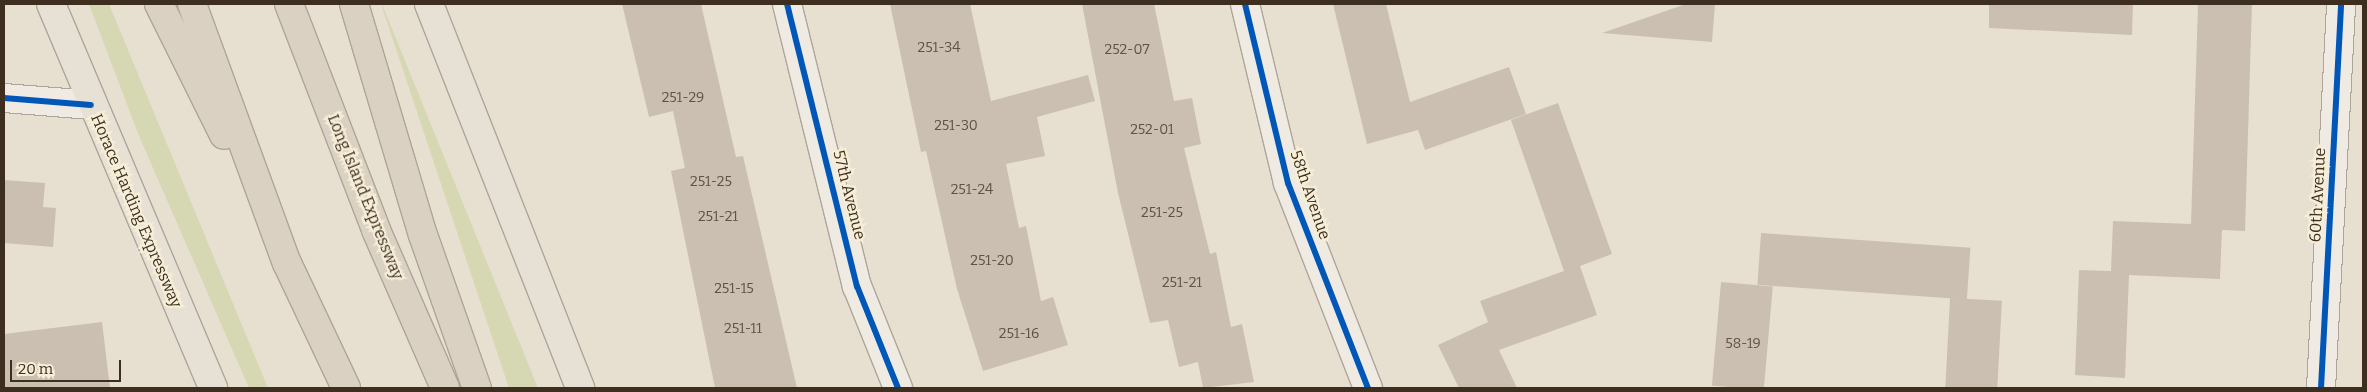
<!DOCTYPE html>
<html>
<head>
<meta charset="utf-8">
<style>
	body { margin:0 }
	#map { position:relative; width:2367px; height:392px; overflow:hidden; background:#e7e0d1; font-family:Bitter,serif }
	div>[style] { position:absolute }
	[style*='--x'] { left:calc(var(--x)*1px); top:calc(var(--y)*1px); width:calc(var(--w)*1px); rotate:calc(var(--a)*1deg) }
	.green>* { inset:0; background:#d6d7b3 }
	.building>* { inset:0; background:#cbbfb2; transform-origin:0 0 }
	.roads { filter:drop-shadow(1px 0 #ada599) drop-shadow(-1px 0 #ada599) drop-shadow(0 1px #ada599) drop-shadow(0 -1px #ada599) }
	.minor>* { height:28px; margin:-14px; padding:0 14px; transform-origin:14px; border-radius:14px; background:#efebe3 }
	.major>* { height:28px; margin:-14px; padding:0 14px; transform-origin:14px; border-radius:14px; background:#e6e1d4 }
	.highway>* { height:28px; margin:-14px; padding:0 14px; transform-origin:14px; border-radius:14px; background:#dad1c2 }
	.cycleway>* { height:6px; margin:-3px; padding:0 3px; transform-origin:3px; border-radius:3px; background:#0057b8 }
	span { translate:-50% -50%; white-space:nowrap; text-align:center; line-height:1.15; -webkit-text-stroke:4.5px #f7eed8; paint-order:stroke }
	.number-label { font-size:14px; color:#605244 }
	.number-label span { -webkit-text-stroke-width:0 }
	.street-label { font-size:16px; color:#3d2e20 }
	.frame { position:absolute; inset:0; border:5px solid #3d2e20; pointer-events:none }
	.scale { position:absolute; left:10px; top:360px; width:111px; height:22px; box-sizing:border-box; border:2px solid #3d2e20; border-top:0; padding-left:6px; font-size:15px; line-height:18px; white-space:nowrap; color:#3d2e20; -webkit-text-stroke:4px #f7eed8; paint-order:stroke }
</style>
</head>
<body>
<div id="map">
	<div class="green">
		<i style="clip-path:polygon(89px 4px,109px 4px,268px 388px,249px 388px,139px 136px)"></i>
		<i style="clip-path:polygon(381px 4px,382px 4px,538px 388px,509px 388px)"></i>
	</div>
	<div class="building">
		<i style="clip-path:polygon(622px 4px,701px 4px,736px 157px,743px 156px,797px 388px,715px 388px,671px 171px,685px 168px,673px 111px,649px 117px)"></i>
		<i style="clip-path:polygon(890px 4px,970px 4px,991px 101px,1088px 75px,1095px 101px,1037px 117px,1045px 156px,1006px 164px,1019px 228px,1026px 226px,1041px 301px,1053px 297px,1068px 345px,983px 371px,957px 289px,926px 151px,921px 152px)"></i>
		<i style="clip-path:polygon(1082px 4px,1154px 4px,1174px 101px,1192px 98px,1201px 144px,1184px 148px,1210px 254px,1216px 252px,1231px 327px,1242px 324px,1254px 382px,1203px 388px,1198px 362px,1179px 367px,1168px 320px,1150px 323px,1118px 193px)"></i>
		<i style="clip-path:polygon(1333px 4px,1386px 4px,1410px 102px,1509px 67px,1526px 114px,1425px 150px,1418px 130px,1367px 144px)"></i>
		<i style="clip-path:polygon(1686px 4px,1715px 4px,1712px 42px,1602px 33px)"></i>
		<i style="clip-path:polygon(1989px 4px,2133px 4px,2132px 35px,1989px 28px)"></i>
		<i style="clip-path:polygon(2198px 4px,2252px 4px,2245px 231px,2222px 230px,2220px 279px,2129px 275px,2125px 378px,2075px 375px,2079px 270px,2111px 271px,2113px 221px,2191px 224px)"></i>
		<i style="clip-path:polygon(1558px 103px,1612px 254px,1580px 266px,1597px 315px,1499px 350px,1517px 388px,1459px 388px,1438px 345px,1488px 322px,1480px 301px,1564px 271px,1511px 120px)"></i>
		<i style="clip-path:polygon(4px 180px,45px 183px,43px 207px,56px 208px,53px 247px,4px 243px)"></i>
		<i style="left:1761px;top:233px;width:210px;height:52px;rotate:4deg"></i>
		<i style="left:1721px;top:282px;width:52px;height:104px;rotate:5deg"></i>
		<i style="left:1950px;top:298px;width:52px;height:90px;rotate:3deg"></i>
		<i style="clip-path:polygon(102px 322px,110px 388px,4px 388px,4px 334px)"></i>
	</div>
	<div class="roads">
		<div class="minor">
			<i style="--x:787;--y:4;--w:291;--a:76.1"></i>
			<i style="--x:857;--y:286;--w:110;--a:68.1"></i>
			<i style="--x:1245;--y:4;--w:184;--a:76.5"></i>
			<i style="--x:1288;--y:183;--w:220;--a:68.7"></i>
			<i style="--x:4;--y:98;--w:87;--a:4.6"></i>
			<i style="--x:2321;--y:388;--w:385;--a:-87"></i>
		</div>
		<div class="major">
			<i style="--x:51;--y:4;--w:417;--a:67.1"></i>
			<i style="--x:429;--y:4;--w:413;--a:68.5"></i>
		</div>
		<div class="highway">
			<i style="--x:159;--y:4;--w:146;--a:63.6"></i>
			<i style="--x:192;--y:4;--w:276;--a:69.9"></i>
			<i style="--x:287;--y:263;--w:138;--a:64.7"></i>
			<i style="--x:289;--y:4;--w:242;--a:68.9"></i>
			<i style="--x:376;--y:230;--w:172;--a:66.4"></i>
			<i style="--x:354;--y:4;--w:241;--a:73.4"></i>
			<i style="--x:423;--y:235;--w:162;--a:70.6"></i>
		</div>
	</div>
	<div class="cycleway">
		<i style="--x:787;--y:4;--w:291;--a:76.1"></i>
		<i style="--x:857;--y:286;--w:110;--a:68.1"></i>
		<i style="--x:1245;--y:4;--w:184;--a:76.5"></i>
		<i style="--x:1288;--y:183;--w:220;--a:68.7"></i>
		<i style="--x:4;--y:98;--w:87;--a:4.6"></i>
		<i style="--x:2321;--y:388;--w:385;--a:-87"></i>
	</div>
	<div class="number-label">
		<span style="left:939px;top:48px">251-34</span>
		<span style="left:1127px;top:50px">252-07</span>
		<span style="left:683px;top:98px">251-29</span>
		<span style="left:956px;top:126px">251-30</span>
		<span style="left:1152px;top:130px">252-01</span>
		<span style="left:711px;top:182px">251-25</span>
		<span style="left:972px;top:190px">251-24</span>
		<span style="left:1162px;top:213px">251-25</span>
		<span style="left:718px;top:217px">251-21</span>
		<span style="left:992px;top:261px">251-20</span>
		<span style="left:1182px;top:283px">251-21</span>
		<span style="left:734px;top:289px">251-15</span>
		<span style="left:743px;top:329px">251-11</span>
		<span style="left:1019px;top:334px">251-16</span>
		<span style="left:1743px;top:344px">58-19</span>
	</div>
	<div class="street-label">
		<span style="left:849px;top:195px;rotate:76deg">57th Avenue</span>
		<span style="left:1310px;top:195px;rotate:71deg">58th Avenue</span>
		<span style="left:2318px;top:195px;rotate:-87deg">60th Avenue</span>
		<span style="left:365px;top:197px;rotate:68deg">Long Island Expressway</span>
		<span style="left:136px;top:211px;rotate:67deg">Horace Harding Expressway</span>
	</div>
	<div class="frame"></div>
	<div class="scale">20 m</div>
</div>
</body>
</html>
